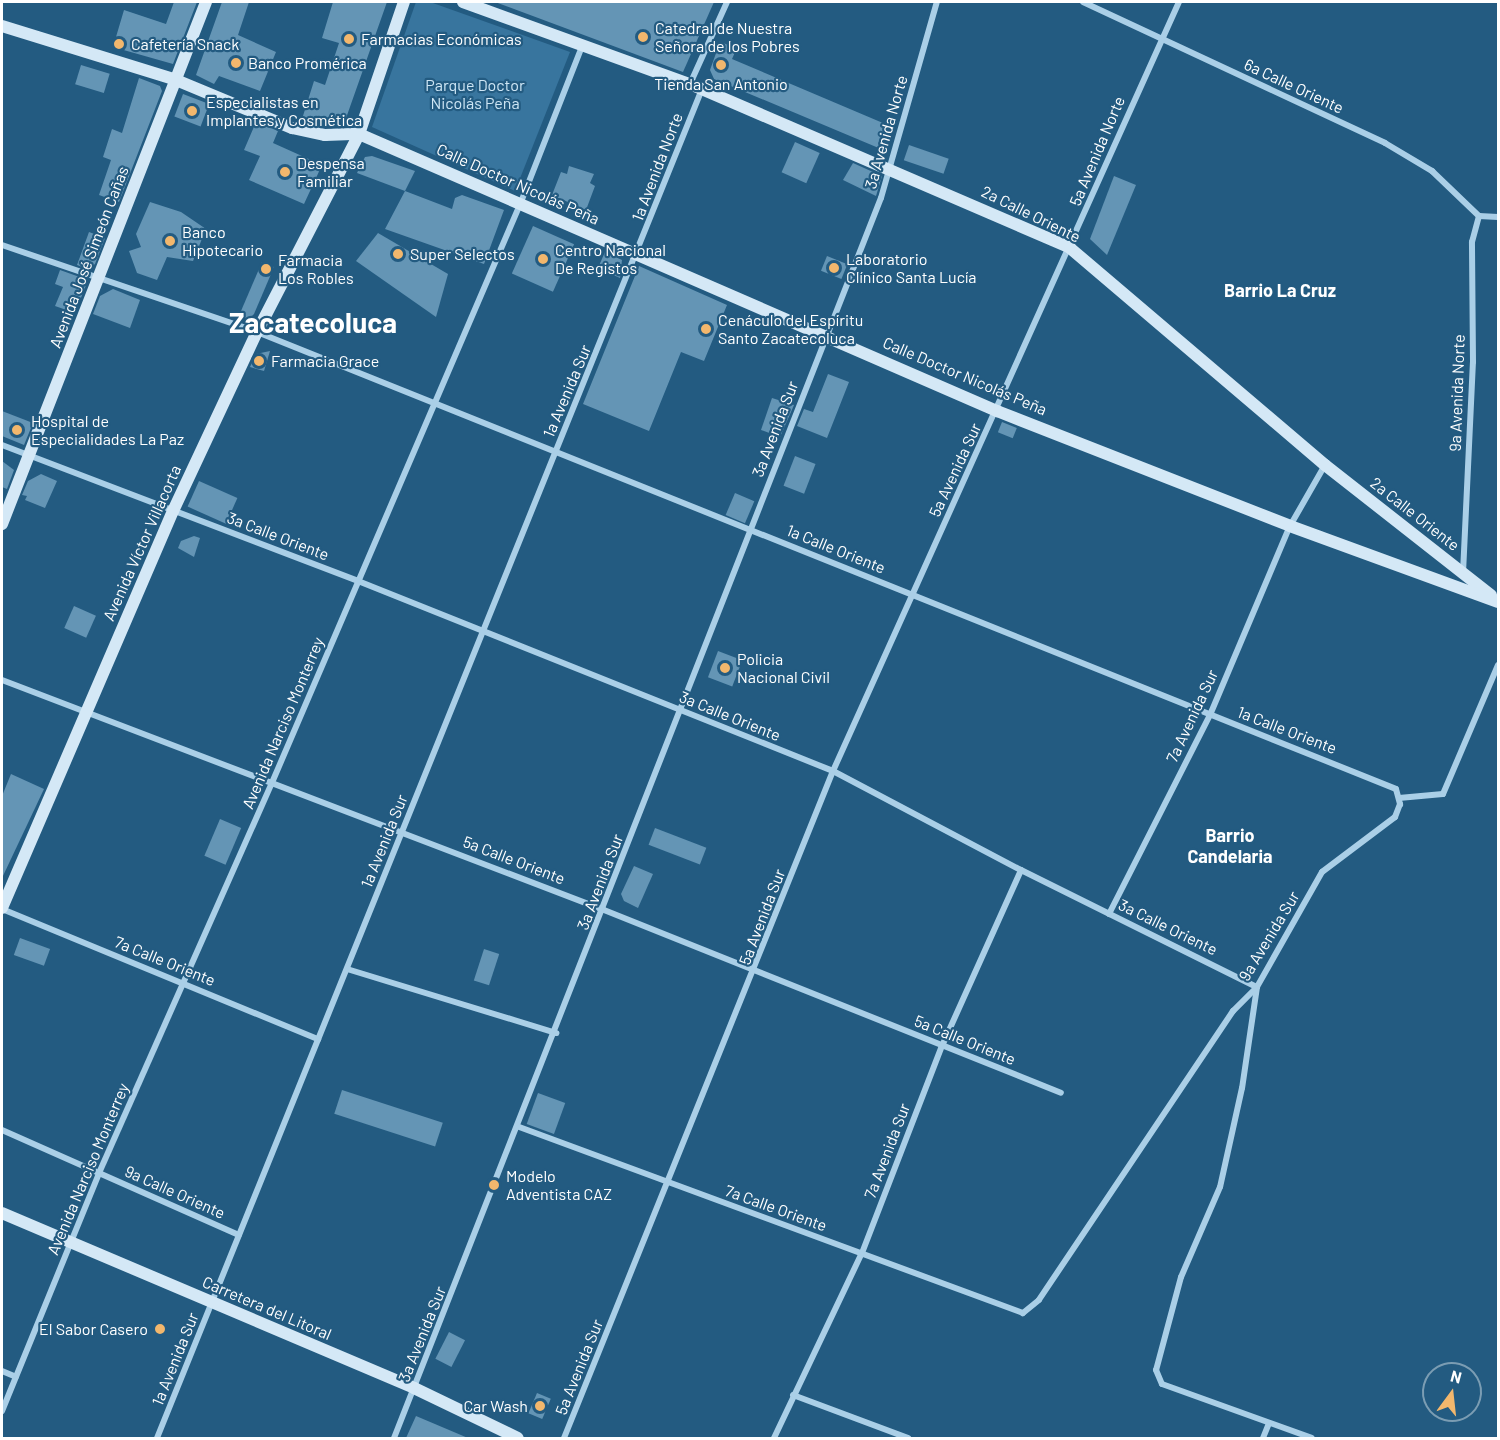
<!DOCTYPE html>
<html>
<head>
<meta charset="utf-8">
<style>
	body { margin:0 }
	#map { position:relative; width:1500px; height:1440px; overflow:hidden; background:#235b81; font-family:Barlow,sans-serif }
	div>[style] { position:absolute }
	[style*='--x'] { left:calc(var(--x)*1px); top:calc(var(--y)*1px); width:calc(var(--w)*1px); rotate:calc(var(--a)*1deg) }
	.green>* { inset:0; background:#38759e }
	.building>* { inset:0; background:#6495b5; transform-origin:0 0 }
	.minor>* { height:6px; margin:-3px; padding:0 3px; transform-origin:3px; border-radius:3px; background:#aacfe7 }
	.secondary>* { height:12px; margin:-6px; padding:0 6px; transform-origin:6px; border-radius:6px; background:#d4e8f6 }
	.dots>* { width:16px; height:16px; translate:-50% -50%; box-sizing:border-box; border:3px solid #235b81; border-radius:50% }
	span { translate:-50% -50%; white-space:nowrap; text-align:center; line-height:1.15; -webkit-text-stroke:4.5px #235b81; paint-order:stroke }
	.poi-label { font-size:16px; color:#fff }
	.left { translate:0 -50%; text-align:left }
	.right { translate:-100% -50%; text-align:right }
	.park-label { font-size:16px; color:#cee6f5 }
	.street-label { font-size:16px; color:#fff }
	.neighbourhood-label { font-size:18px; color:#fff; font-weight:700 }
	.town-label { font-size:28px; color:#fff; font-weight:700 }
	.frame { position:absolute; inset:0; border:3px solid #fff; pointer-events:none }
	.north { position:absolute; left:1422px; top:1362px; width:60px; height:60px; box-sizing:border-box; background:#235b81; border:2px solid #7b9db3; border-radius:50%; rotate:15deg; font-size:16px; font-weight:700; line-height:24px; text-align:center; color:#fff }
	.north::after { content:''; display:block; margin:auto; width:21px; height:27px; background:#f2b76d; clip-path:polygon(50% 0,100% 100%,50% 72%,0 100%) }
</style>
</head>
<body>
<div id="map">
	<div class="green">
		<i style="clip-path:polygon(416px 2px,430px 2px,570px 52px,515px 191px,372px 127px)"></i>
	</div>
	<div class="building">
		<i style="clip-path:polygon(174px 2px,197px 2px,173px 64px,113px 47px,124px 10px,166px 24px)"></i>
		<i style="clip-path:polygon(222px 2px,249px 2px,238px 35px,276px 52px,260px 91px,219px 76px,214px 84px,196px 75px)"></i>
		<i style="clip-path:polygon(333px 2px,387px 2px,345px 121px,311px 122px,302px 119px,314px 81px,325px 85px,339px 43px,322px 38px)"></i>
		<i style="clip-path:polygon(495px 2px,714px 2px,683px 72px)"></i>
		<i style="clip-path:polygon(720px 42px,737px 48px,732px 59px,890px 126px,881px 149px,714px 79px,710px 70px)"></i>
		<i style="left:81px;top:65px;width:30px;height:20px;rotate:17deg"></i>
		<i style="clip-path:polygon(139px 78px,160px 86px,162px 91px,119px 202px,99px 195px,111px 160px,103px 157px,112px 129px,122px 133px)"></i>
		<i style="left:183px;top:94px;width:28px;height:24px;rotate:21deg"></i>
		<i style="clip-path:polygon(256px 122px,278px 131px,273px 143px,322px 165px,304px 204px,249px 180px,260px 156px,244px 150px)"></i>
		<i style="left:795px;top:142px;width:27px;height:33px;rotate:24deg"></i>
		<i style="left:909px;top:145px;width:42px;height:16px;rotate:19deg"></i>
		<i style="clip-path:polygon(372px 156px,415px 171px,405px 191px,357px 173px,365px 157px)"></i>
		<i style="clip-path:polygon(853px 163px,882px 176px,876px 196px,843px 180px)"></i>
		<i style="clip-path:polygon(569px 166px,594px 174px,590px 183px,595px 186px,586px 210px,552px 195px,561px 172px,567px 174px)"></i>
		<i style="clip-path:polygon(1114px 176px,1136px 185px,1107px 255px,1090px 239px)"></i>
		<i style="clip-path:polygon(405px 191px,452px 209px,455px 198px,462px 195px,504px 210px,484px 264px,385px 229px)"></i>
		<i style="clip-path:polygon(150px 202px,181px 212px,206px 229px,193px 261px,167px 257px,157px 280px,137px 273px,129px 251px,141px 247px,136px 234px)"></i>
		<i style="left:533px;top:226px;width:45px;height:52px;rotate:24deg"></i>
		<i style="clip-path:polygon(89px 232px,105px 238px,95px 264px,88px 269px,77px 265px)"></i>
		<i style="clip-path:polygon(378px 233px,448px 274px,436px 317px,356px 261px)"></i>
		<i style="clip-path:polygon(605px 252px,622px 260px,620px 278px,598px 268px)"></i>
		<i style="left:827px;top:256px;width:22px;height:16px;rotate:22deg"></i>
		<i style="clip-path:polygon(262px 262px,274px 267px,254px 314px,249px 319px,238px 318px)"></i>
		<i style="clip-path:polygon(639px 266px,727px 305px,704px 361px,681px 352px,649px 431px,583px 404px)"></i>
		<i style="clip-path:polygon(60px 270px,88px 280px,75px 313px,55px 306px,63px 287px,55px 284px)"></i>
		<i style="clip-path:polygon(113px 289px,140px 300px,130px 328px,93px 314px,100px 296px)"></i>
		<i style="clip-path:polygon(270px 351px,264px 371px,250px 367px,256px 354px)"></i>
		<i style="clip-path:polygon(828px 374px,849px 382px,827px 438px,797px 426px,804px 409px,813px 412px)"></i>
		<i style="clip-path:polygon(772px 398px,794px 405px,780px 437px,761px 430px)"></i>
		<i style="clip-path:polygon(2px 411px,33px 423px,24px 445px,2px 436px)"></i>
		<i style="left:1002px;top:422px;width:16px;height:11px;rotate:22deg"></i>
		<i style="left:795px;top:456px;width:22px;height:32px;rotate:21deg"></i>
		<i style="clip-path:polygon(2px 461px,14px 470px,7px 489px,2px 487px)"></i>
		<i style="clip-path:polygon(41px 474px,57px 481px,45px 508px,25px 500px,27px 496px,22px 495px,28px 481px)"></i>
		<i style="left:199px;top:481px;width:42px;height:28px;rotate:24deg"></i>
		<i style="left:735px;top:493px;width:21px;height:24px;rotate:23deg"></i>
		<i style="clip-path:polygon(194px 536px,200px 538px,194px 557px,178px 548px,181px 541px)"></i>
		<i style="left:74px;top:606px;width:24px;height:24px;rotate:24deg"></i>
		<i style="left:718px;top:651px;width:26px;height:28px;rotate:21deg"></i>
		<i style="clip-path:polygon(11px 774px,44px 789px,2px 878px,2px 796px)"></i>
		<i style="left:220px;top:819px;width:23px;height:40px;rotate:23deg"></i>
		<i style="left:655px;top:828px;width:55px;height:18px;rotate:21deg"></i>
		<i style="clip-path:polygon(634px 866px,653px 874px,638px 908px,624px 901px,621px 894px)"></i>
		<i style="left:20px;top:938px;width:32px;height:18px;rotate:20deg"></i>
		<i style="left:484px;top:949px;width:16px;height:33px;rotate:18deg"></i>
		<i style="left:342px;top:1090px;width:106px;height:25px;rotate:18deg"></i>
		<i style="left:538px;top:1093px;width:29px;height:33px;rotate:20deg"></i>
		<i style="left:449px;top:1332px;width:18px;height:30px;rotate:27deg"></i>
		<i style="left:537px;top:1393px;width:15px;height:22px;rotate:23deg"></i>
		<i style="clip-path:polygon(416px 1416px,468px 1438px,406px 1438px)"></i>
	</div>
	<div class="minor">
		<i style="--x:1083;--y:2;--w:333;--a:25"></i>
		<i style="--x:1385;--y:143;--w:55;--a:30.8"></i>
		<i style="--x:1432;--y:171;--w:65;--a:43.8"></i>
		<i style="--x:690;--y:84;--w:90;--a:-65.7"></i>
		<i style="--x:1479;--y:216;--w:19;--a:3"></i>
		<i style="--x:2;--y:245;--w:269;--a:18.8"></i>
		<i style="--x:257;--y:332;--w:1227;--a:21.86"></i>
		<i style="--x:1396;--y:789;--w:16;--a:75"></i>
		<i style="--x:1400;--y:804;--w:14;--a:111"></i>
		<i style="--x:1395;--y:817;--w:91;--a:143"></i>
		<i style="--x:1322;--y:872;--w:132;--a:119.5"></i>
		<i style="--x:1257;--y:987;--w:34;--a:135"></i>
		<i style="--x:1233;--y:1011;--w:348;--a:123.9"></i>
		<i style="--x:1039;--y:1300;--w:21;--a:141"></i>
		<i style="--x:1023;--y:1313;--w:537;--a:-159.74"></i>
		<i style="--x:2;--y:445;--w:381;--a:20.9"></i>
		<i style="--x:358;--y:581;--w:512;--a:21.8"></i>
		<i style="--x:833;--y:771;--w:212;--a:27.8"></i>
		<i style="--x:1021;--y:870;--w:263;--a:26.4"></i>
		<i style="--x:1463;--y:573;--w:211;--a:-87.3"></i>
		<i style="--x:1473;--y:362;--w:120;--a:-90.5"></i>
		<i style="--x:1472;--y:242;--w:27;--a:-75"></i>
		<i style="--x:2;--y:680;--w:644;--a:20.91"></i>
		<i style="--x:604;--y:910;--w:492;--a:21.8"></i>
		<i style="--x:1399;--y:798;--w:44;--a:-5.2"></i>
		<i style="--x:1443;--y:794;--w:140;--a:-66.9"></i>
		<i style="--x:2;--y:909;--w:342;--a:22.4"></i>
		<i style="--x:1109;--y:914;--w:223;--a:-63.1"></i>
		<i style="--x:1210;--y:715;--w:205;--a:-67.1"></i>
		<i style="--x:1290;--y:526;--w:70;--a:-60.2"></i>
		<i style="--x:347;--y:969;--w:219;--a:17"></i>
		<i style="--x:1257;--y:987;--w:102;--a:98.4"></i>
		<i style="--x:1242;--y:1088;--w:101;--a:102.5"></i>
		<i style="--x:1220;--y:1187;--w:98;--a:113.4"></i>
		<i style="--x:1181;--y:1277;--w:96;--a:105"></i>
		<i style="--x:1156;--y:1370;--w:15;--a:67"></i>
		<i style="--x:1162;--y:1384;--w:159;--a:19.8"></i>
		<i style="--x:2;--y:1130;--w:259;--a:23.9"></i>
		<i style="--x:2;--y:1371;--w:15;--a:23"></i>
		<i style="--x:793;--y:1395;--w:123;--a:20.5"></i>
		<i style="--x:2;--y:1411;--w:257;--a:-67.8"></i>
		<i style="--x:99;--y:1173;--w:424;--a:-66.1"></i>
		<i style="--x:271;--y:785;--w:634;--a:-66.79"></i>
		<i style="--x:521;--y:202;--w:170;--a:-68.6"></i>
		<i style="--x:157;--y:1438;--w:1455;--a:-68"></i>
		<i style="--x:394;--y:1438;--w:1332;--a:-68.56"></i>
		<i style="--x:881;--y:198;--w:204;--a:-74.1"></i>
		<i style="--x:564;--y:1438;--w:719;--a:-68.04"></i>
		<i style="--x:833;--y:771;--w:843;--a:-65.78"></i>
		<i style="--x:774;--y:1438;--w:205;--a:-64.6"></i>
		<i style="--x:862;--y:1253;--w:222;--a:-68.9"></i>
		<i style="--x:942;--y:1046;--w:193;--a:-65.8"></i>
		<i style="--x:1263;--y:1438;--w:16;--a:-68"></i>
	</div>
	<div class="secondary">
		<i style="--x:463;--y:2;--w:241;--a:19.9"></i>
		<i style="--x:690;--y:84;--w:414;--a:23.3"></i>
		<i style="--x:1070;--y:248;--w:335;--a:40.4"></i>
		<i style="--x:1325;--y:465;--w:211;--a:38.1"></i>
		<i style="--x:2;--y:26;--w:182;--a:17.2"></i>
		<i style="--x:176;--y:80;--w:126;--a:22.5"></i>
		<i style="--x:292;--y:128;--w:34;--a:12"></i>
		<i style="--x:325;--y:135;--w:34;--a:-2"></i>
		<i style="--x:359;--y:134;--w:696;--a:23.47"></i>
		<i style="--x:997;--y:411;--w:315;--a:21.4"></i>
		<i style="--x:1290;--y:526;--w:221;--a:20.1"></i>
		<i style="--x:2;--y:524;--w:560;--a:-68.65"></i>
		<i style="--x:2;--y:908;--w:432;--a:-66.7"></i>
		<i style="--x:173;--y:511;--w:198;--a:-64.9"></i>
		<i style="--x:257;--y:332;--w:223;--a:-62.7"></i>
		<i style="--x:359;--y:134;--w:139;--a:-71.2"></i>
		<i style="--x:2;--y:1213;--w:448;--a:23"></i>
		<i style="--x:414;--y:1388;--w:115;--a:25.7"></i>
	</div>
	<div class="dots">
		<i style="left:643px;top:37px;background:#f2b76d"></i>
		<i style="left:349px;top:39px;background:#f2b76d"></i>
		<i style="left:119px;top:44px;background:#f2b76d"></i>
		<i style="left:236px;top:63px;background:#f2b76d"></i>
		<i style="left:721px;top:65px;background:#f2b76d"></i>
		<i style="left:192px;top:111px;background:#f2b76d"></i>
		<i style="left:285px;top:172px;background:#f2b76d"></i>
		<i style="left:170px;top:241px;background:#f2b76d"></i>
		<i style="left:398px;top:254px;background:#f2b76d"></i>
		<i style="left:543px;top:259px;background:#f2b76d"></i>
		<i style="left:834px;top:268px;background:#f2b76d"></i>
		<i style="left:266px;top:269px;background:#f2b76d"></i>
		<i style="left:706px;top:329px;background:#f2b76d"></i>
		<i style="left:259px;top:361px;background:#f2b76d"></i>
		<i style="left:17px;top:430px;background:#f2b76d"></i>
		<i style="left:725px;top:668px;background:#f2b76d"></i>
		<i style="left:494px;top:1185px;background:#f2b76d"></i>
		<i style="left:160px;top:1329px;background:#f2b76d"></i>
		<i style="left:540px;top:1406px;background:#f2b76d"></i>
	</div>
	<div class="poi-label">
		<span class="left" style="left:655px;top:37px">Catedral de Nuestra<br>Señora de los Pobres</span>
		<span class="left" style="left:361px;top:39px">Farmacias Económicas</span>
		<span class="left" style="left:131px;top:44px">Cafetería Snack</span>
		<span class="left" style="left:248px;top:63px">Banco Promérica</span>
		<span style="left:721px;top:84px">Tienda San Antonio</span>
		<span class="left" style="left:206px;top:111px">Especialistas en<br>Implantes y Cosmética</span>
		<span class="left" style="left:297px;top:172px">Despensa<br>Familiar</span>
		<span class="left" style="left:182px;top:241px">Banco<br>Hipotecario</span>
		<span class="left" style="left:555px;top:259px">Centro Nacional<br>De Registos</span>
		<span class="left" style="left:410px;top:254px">Super Selectos</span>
		<span class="left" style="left:846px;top:268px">Laboratorio<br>Clínico Santa Lucía</span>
		<span class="left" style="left:278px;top:269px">Farmacia<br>Los Robles</span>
		<span class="left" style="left:718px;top:329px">Cenáculo del Espíritu<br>Santo Zacatecoluca</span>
		<span class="left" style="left:271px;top:361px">Farmacia Grace</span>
		<span class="left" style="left:31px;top:430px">Hospital de<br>Especialidades La Paz</span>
		<span class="left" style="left:737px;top:668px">Policia<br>Nacional Civil</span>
		<span class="left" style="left:506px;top:1185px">Modelo<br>Adventista CAZ</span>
		<span class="right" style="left:148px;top:1329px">El Sabor Casero</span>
		<span class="right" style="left:528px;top:1406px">Car Wash</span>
	</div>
	<div class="park-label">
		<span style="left:475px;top:94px">Parque Doctor<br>Nicolás Peña</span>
	</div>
	<div class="street-label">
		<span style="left:1294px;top:86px;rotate:25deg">6a Calle Oriente</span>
		<span style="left:886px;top:132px;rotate:-74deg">3a Avenida Norte</span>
		<span style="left:1097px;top:151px;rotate:-67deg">5a Avenida Norte</span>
		<span style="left:657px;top:167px;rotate:-69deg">1a Avenida Norte</span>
		<span style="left:518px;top:184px;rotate:24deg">Calle Doctor Nicolás Peña</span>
		<span style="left:1031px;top:214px;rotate:26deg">2a Calle Oriente</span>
		<span style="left:89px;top:257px;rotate:-69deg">Avenida José Simeón Cañas</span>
		<span style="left:965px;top:376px;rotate:23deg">Calle Doctor Nicolás Peña</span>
		<span style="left:567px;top:391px;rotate:-67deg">1a Avenida Sur</span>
		<span style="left:1457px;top:393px;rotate:-88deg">9a Avenida Norte</span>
		<span style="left:775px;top:429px;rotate:-69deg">3a Avenida Sur</span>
		<span style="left:955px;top:470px;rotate:-65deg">5a Avenida Sur</span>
		<span style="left:1415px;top:514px;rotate:38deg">2a Calle Oriente</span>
		<span style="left:278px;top:536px;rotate:21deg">3a Calle Oriente</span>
		<span style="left:142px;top:543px;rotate:-66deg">Avenida Víctor Villacorta</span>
		<span style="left:836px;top:549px;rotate:22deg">1a Calle Oriente</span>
		<span style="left:730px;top:716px;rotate:22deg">3a Calle Oriente</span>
		<span style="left:1192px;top:716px;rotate:-65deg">7a Avenida Sur</span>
		<span style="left:283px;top:723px;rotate:-67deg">Avenida Narciso Monterrey</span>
		<span style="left:1287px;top:730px;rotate:21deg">1a Calle Oriente</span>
		<span style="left:384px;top:841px;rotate:-68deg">1a Avenida Sur</span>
		<span style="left:514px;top:860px;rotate:21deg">5a Calle Oriente</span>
		<span style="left:600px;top:882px;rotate:-69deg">3a Avenida Sur</span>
		<span style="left:762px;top:917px;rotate:-69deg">5a Avenida Sur</span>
		<span style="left:1168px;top:927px;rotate:26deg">3a Calle Oriente</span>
		<span style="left:1269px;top:936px;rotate:-59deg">9a Avenida Sur</span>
		<span style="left:165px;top:961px;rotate:22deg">7a Calle Oriente</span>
		<span style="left:965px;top:1040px;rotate:22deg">5a Calle Oriente</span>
		<span style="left:887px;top:1151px;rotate:-69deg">7a Avenida Sur</span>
		<span style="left:88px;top:1169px;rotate:-67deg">Avenida Narciso Monterrey</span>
		<span style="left:175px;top:1192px;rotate:24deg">9a Calle Oriente</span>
		<span style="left:776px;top:1208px;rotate:20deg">7a Calle Oriente</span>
		<span style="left:267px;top:1308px;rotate:23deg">Carretera del Litoral</span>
		<span style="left:422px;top:1334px;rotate:-68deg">3a Avenida Sur</span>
		<span style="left:175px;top:1359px;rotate:-68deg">1a Avenida Sur</span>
		<span style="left:579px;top:1367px;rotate:-68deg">5a Avenida Sur</span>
	</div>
	<div class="neighbourhood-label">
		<span style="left:1280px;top:290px">Barrio La Cruz</span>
		<span style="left:1230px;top:846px">Barrio<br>Candelaria</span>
	</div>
	<div class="town-label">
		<span style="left:313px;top:322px">Zacatecoluca</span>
	</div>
	<div class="frame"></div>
	<div class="north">N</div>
</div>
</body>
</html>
